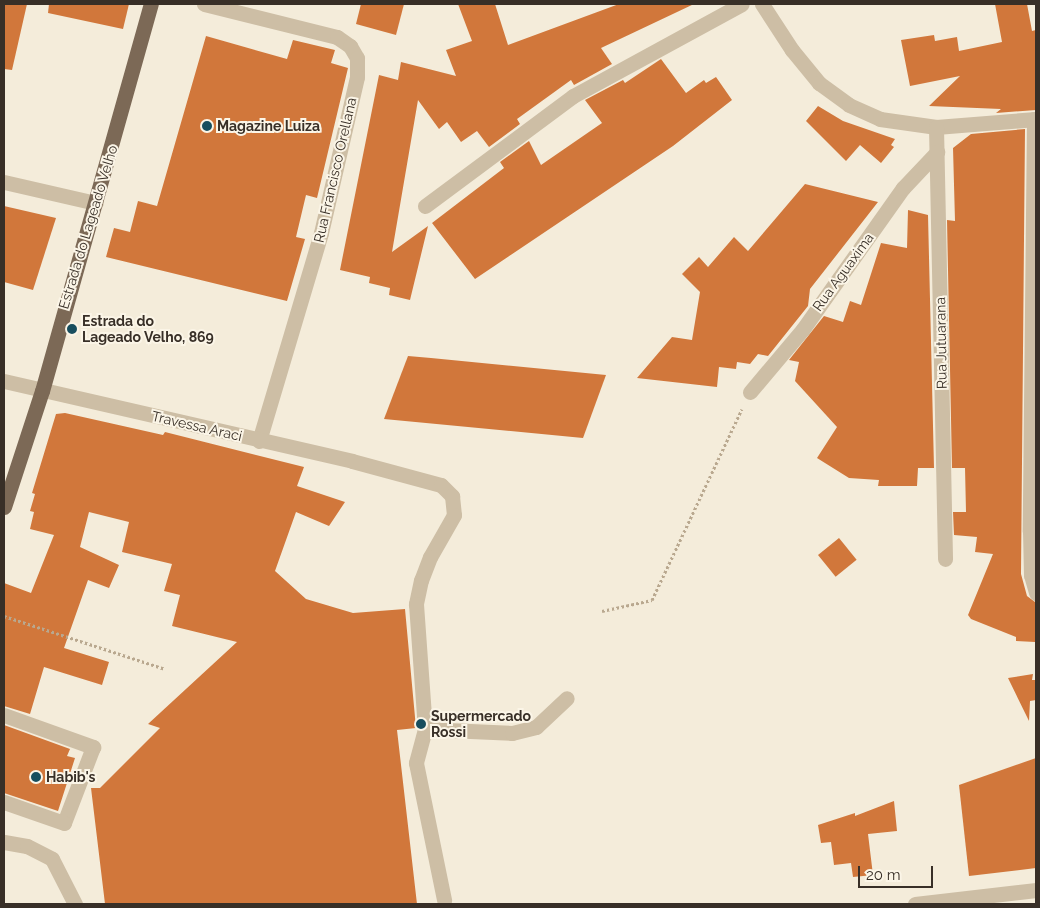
<!DOCTYPE html>
<html>
<head>
<meta charset="utf-8">
<style>
	body { margin:0 }
	#map { position:relative; width:1040px; height:908px; overflow:hidden; background:#f4ecda; font-family:Raleway,sans-serif }
	div>[style] { position:absolute }
	[style*='--x'] { left:calc(var(--x)*1px); top:calc(var(--y)*1px); width:calc(var(--w)*1px); rotate:calc(var(--a)*1deg) }
	.building>* { inset:0; background:#d1773b; transform-origin:0 0 }
	.path>* { height:3px; margin-top:-1.5px; transform-origin:0; background:repeating-linear-gradient(90deg,#b9a88f 0 2.5px,transparent 0 5px) }
	.minor>* { height:15px; margin:-7.5px; padding:0 7.5px; transform-origin:7.5px; border-radius:7.5px; background:#cdbea5 }
	.major>* { height:15px; margin:-7.5px; padding:0 7.5px; transform-origin:7.5px; border-radius:7.5px; background:#7c6956 }
	.dots>* { width:14px; height:14px; translate:-50% -50%; box-sizing:border-box; border:2px solid #fbf5e7; border-radius:50% }
	span { translate:-50% -50%; white-space:nowrap; text-align:center; line-height:1.15; -webkit-text-stroke:4px #fbf5e7; paint-order:stroke }
	.poi-label { font-size:14px; color:#382f27; font-weight:700 }
	.left { translate:0 -50%; text-align:left }
	.street-label { font-size:14px; color:#382f27 }
	.frame { position:absolute; inset:0; border:5px solid #382f27; pointer-events:none }
	.scale { position:absolute; left:858px; top:866px; width:75px; height:22px; box-sizing:border-box; border:2px solid #382f27; border-top:0; padding-left:6px; font-size:15px; line-height:18px; white-space:nowrap; color:#382f27; -webkit-text-stroke:4px #fbf5e7; paint-order:stroke }
</style>
</head>
<body>
<div id="map">
	<div class="building">
		<i style="clip-path:polygon(4px 4px,27px 4px,12px 70px,4px 69px)"></i>
		<i style="clip-path:polygon(49px 4px,129px 4px,123px 29px,48px 13px)"></i>
		<i style="clip-path:polygon(361px 4px,404px 4px,396px 35px,356px 24px)"></i>
		<i style="clip-path:polygon(458px 4px,495px 4px,508px 45px,619px 4px,694px 4px,601px 48px,612px 64px,574px 85px,571px 80px,517px 119px,520px 124px,489px 147px,477px 131px,461px 142px,447px 122px,439px 129px,418px 100px,392px 252px,428px 226px,410px 300px,389px 295px,390px 288px,369px 283px,370px 277px,340px 270px,379px 75px,398px 80px,401px 62px,456px 76px,446px 50px,472px 41px)"></i>
		<i style="clip-path:polygon(995px 4px,1027px 4px,1032px 31px,1036px 30px,1036px 110px,996px 113px,1001px 109px,929px 106px,960px 76px,910px 86px,901px 40px,934px 35px,935px 41px,957px 37px,959px 51px,1002px 42px)"></i>
		<i style="clip-path:polygon(206px 36px,287px 59px,293px 40px,335px 50px,331px 63px,348px 68px,317px 198px,306px 195px,296px 237px,305px 239px,287px 301px,106px 257px,114px 228px,130px 232px,138px 201px,157px 206px)"></i>
		<i style="clip-path:polygon(661px 59px,686px 93px,704px 80px,706px 83px,716px 77px,732px 100px,673px 146px,475px 279px,432px 223px,504px 168px,500px 162px,529px 141px,541px 165px,602px 123px,585px 100px,623px 80px,625px 83px)"></i>
		<i style="clip-path:polygon(818px 106px,843px 121px,895px 139px,891px 145px,894px 147px,881px 163px,860px 145px,846px 161px,806px 121px)"></i>
		<i style="clip-path:polygon(1025px 129px,1021px 574px,1027px 596px,1035px 602px,1035px 642px,1016px 641px,1016px 637px,971px 619px,968px 615px,993px 554px,975px 552px,977px 537px,954px 535px,953px 512px,966px 512px,965px 468px,952px 468px,947px 220px,955px 221px,953px 148px,971px 134px)"></i>
		<i style="clip-path:polygon(805px 184px,878px 202px,810px 289px,808px 306px,768px 356px,758px 354px,750px 364px,737px 362px,736px 369px,719px 367px,717px 387px,637px 378px,672px 337px,692px 340px,700px 292px,682px 274px,699px 257px,708px 267px,734px 237px,748px 251px)"></i>
		<i style="clip-path:polygon(4px 206px,56px 218px,33px 290px,4px 282px)"></i>
		<i style="clip-path:polygon(908px 210px,928px 215px,934px 468px,918px 468px,917px 486px,878px 486px,879px 480px,849px 478px,817px 458px,837px 427px,795px 381px,799px 362px,789px 360px,824px 316px,843px 322px,850px 301px,861px 305px,881px 243px,907px 248px)"></i>
		<i style="clip-path:polygon(408px 356px,431px 358px,606px 375px,583px 438px,384px 419px)"></i>
		<i style="clip-path:polygon(65px 413px,163px 435px,165px 432px,304px 467px,297px 486px,345px 502px,329px 526px,296px 512px,275px 571px,306px 599px,353px 613px,405px 609px,416px 728px,397px 730px,417px 904px,105px 904px,91px 788px,100px 788px,160px 728px,148px 724px,237px 642px,172px 626px,180px 595px,164px 591px,172px 564px,122px 552px,129px 522px,89px 512px,80px 547px,119px 565px,109px 588px,88px 580px,64px 648px,109px 662px,102px 685px,44px 667px,30px 714px,4px 706px,4px 583px,31px 593px,54px 535px,30px 529px,34px 512px,30px 511px,35px 494px,32px 493px,56px 414px)"></i>
		<i style="left:839px;top:538px;width:28px;height:27px;rotate:51deg"></i>
		<i style="clip-path:polygon(1033px 674px,1032px 680px,1036px 680px,1036px 700px,1030px 701px,1029px 721px,1008px 678px)"></i>
		<i style="clip-path:polygon(4px 725px,70px 749px,67px 756px,75px 758px,58px 811px,4px 793px)"></i>
		<i style="clip-path:polygon(1036px 758px,1036px 868px,969px 876px,959px 785px)"></i>
		<i style="clip-path:polygon(894px 801px,897px 831px,868px 834px,873px 875px,853px 877px,851px 863px,834px 865px,831px 842px,821px 843px,818px 825px,855px 813px,855px 816px)"></i>
	</div>
	<div class="path">
		<i style="--x:602;--y:611;--w:51;--a:-12.4"></i>
		<i style="--x:652;--y:600;--w:211;--a:-64.8"></i>
		<i style="--x:4;--y:616;--w:169;--a:18.2"></i>
	</div>
	<div class="minor">
		<i style="--x:204;--y:4;--w:137;--a:13.9"></i>
		<i style="--x:337;--y:37;--w:16;--a:35"></i>
		<i style="--x:350;--y:46;--w:14;--a:60"></i>
		<i style="--x:357;--y:58;--w:19;--a:90"></i>
		<i style="--x:357;--y:77;--w:160;--a:103"></i>
		<i style="--x:321;--y:233;--w:217;--a:106.6"></i>
		<i style="--x:762;--y:4;--w:55;--a:56.9"></i>
		<i style="--x:792;--y:50;--w:43;--a:50.7"></i>
		<i style="--x:819;--y:83;--w:37;--a:36"></i>
		<i style="--x:849;--y:105;--w:34;--a:24"></i>
		<i style="--x:880;--y:119;--w:57;--a:8.1"></i>
		<i style="--x:936;--y:127;--w:100;--a:-4.6"></i>
		<i style="--x:1034;--y:119;--w:412;--a:90.6"></i>
		<i style="--x:1030;--y:531;--w:44;--a:88.7"></i>
		<i style="--x:1031;--y:575;--w:19;--a:74"></i>
		<i style="--x:936;--y:127;--w:432;--a:88.8"></i>
		<i style="--x:4;--y:182;--w:94;--a:12.9"></i>
		<i style="--x:425;--y:206;--w:184;--a:-36.6"></i>
		<i style="--x:573;--y:96;--w:192;--a:-28.6"></i>
		<i style="--x:4;--y:381;--w:357;--a:12.9"></i>
		<i style="--x:352;--y:461;--w:92;--a:15.1"></i>
		<i style="--x:441;--y:485;--w:16;--a:45"></i>
		<i style="--x:452;--y:496;--w:19;--a:84"></i>
		<i style="--x:454;--y:515;--w:48;--a:119.7"></i>
		<i style="--x:430;--y:557;--w:25;--a:111"></i>
		<i style="--x:421;--y:580;--w:25;--a:102"></i>
		<i style="--x:416;--y:604;--w:125;--a:85.9"></i>
		<i style="--x:425;--y:729;--w:35;--a:105"></i>
		<i style="--x:416;--y:763;--w:140;--a:78.4"></i>
		<i style="--x:750;--y:392;--w:82;--a:-49.9"></i>
		<i style="--x:803;--y:329;--w:173;--a:-54.7"></i>
		<i style="--x:903;--y:188;--w:50;--a:-46.6"></i>
		<i style="--x:4;--y:715;--w:95;--a:19.8"></i>
		<i style="--x:93;--y:747;--w:81;--a:110.9"></i>
		<i style="--x:64;--y:823;--w:64;--a:-160.7"></i>
		<i style="--x:425;--y:729;--w:87;--a:2.6"></i>
		<i style="--x:512;--y:733;--w:25;--a:-14"></i>
		<i style="--x:536;--y:727;--w:42;--a:-43.1"></i>
		<i style="--x:4;--y:842;--w:23;--a:10"></i>
		<i style="--x:27;--y:846;--w:28;--a:27"></i>
		<i style="--x:52;--y:859;--w:51;--a:62.9"></i>
		<i style="--x:915;--y:904;--w:122;--a:-6.6"></i>
	</div>
	<div class="major">
		<i style="--x:4;--y:507;--w:122;--a:-71.9"></i>
		<i style="--x:42;--y:391;--w:402;--a:-74.3"></i>
	</div>
	<div class="dots">
		<i style="left:207px;top:126px;background:#184e5e"></i>
		<i style="left:72px;top:329px;background:#184e5e"></i>
		<i style="left:421px;top:724px;background:#184e5e"></i>
		<i style="left:36px;top:777px;background:#184e5e"></i>
	</div>
	<div class="poi-label">
		<span class="left" style="left:217px;top:126px">Magazine Luiza</span>
		<span class="left" style="left:82px;top:329px">Estrada do<br>Lageado Velho, 869</span>
		<span class="left" style="left:431px;top:724px">Supermercado<br>Rossi</span>
		<span class="left" style="left:46px;top:777px">Habib's</span>
	</div>
	<div class="street-label">
		<span style="left:335px;top:170px;rotate:-77deg">Rua Francisco Orellana</span>
		<span style="left:88px;top:227px;rotate:-73deg">Estrada do Lageado Velho</span>
		<span style="left:843px;top:272px;rotate:-54deg">Rua Aguaxima</span>
		<span style="left:941px;top:343px;rotate:-91deg">Rua Jutuarana</span>
		<span style="left:197px;top:426px;rotate:13deg">Travessa Araci</span>
	</div>
	<div class="frame"></div>
	<div class="scale">20 m</div>
</div>
</body>
</html>
